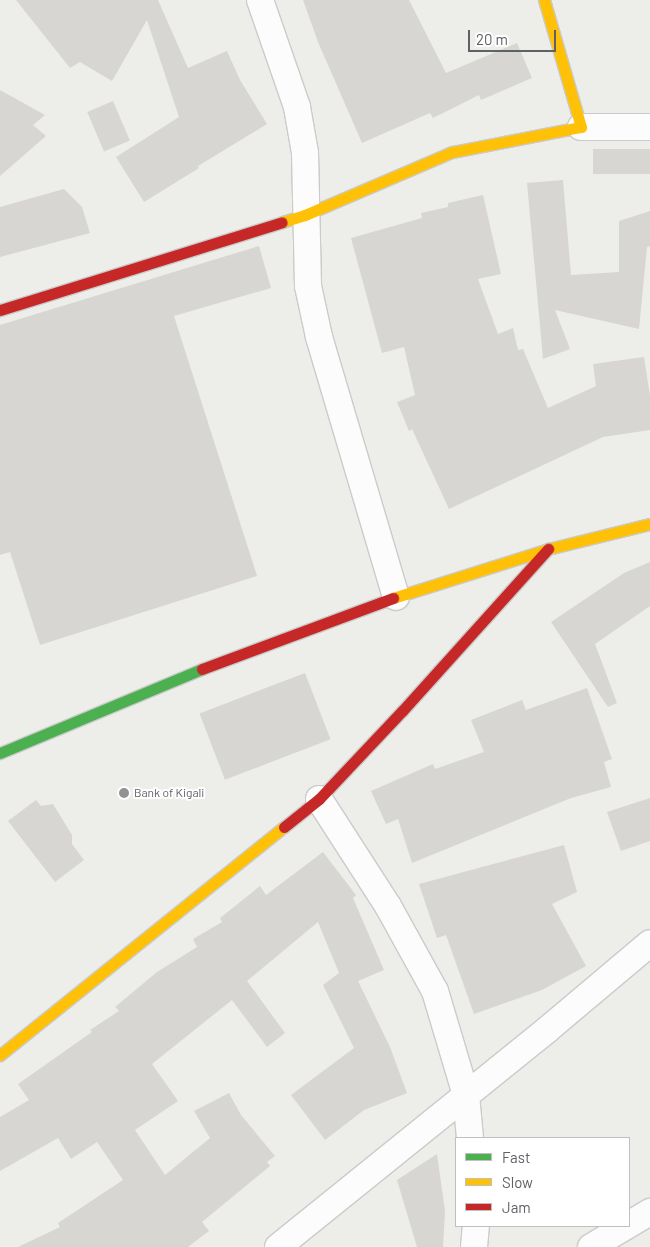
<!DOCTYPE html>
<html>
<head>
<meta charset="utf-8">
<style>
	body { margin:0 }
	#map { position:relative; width:650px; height:1247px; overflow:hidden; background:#edede9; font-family:Barlow,sans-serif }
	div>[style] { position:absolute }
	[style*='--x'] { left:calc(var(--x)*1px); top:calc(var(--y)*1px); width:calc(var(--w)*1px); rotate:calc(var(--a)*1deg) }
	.building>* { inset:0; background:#d7d6d3; transform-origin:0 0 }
	.roads { filter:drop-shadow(1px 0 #cacbca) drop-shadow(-1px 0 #cacbca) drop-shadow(0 1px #cacbca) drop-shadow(0 -1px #cacbca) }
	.street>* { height:26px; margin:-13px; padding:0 13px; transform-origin:13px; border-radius:13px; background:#fcfcfc }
	.fast>* { height:11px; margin:-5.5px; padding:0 5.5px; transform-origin:5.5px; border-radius:5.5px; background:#4caf50 }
	.slow>* { height:11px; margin:-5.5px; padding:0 5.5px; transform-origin:5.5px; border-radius:5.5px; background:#ffc107 }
	.jam>* { height:11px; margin:-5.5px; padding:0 5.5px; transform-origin:5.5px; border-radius:5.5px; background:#c62828 }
	.dots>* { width:14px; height:14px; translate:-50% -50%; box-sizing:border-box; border:2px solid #fff; border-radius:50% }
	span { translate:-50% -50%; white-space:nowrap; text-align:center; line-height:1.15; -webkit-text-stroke:4px #fff; paint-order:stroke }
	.poi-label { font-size:12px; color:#5e6165 }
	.left { translate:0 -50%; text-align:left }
	.legend { position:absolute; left:455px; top:1137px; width:175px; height:90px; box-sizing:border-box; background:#fff; border:1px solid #bfc0c1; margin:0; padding:6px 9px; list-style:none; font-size:15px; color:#5e6165 }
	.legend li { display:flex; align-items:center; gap:10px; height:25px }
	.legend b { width:25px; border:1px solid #bfc0c1 }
	.scale { position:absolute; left:468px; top:30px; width:88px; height:22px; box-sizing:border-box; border:2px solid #5e6165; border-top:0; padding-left:6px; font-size:15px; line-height:18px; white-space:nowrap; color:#5e6165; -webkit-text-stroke:4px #fff; paint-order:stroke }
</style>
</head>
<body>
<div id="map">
	<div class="building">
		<i style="clip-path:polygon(16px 0,158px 0,188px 68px,227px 51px,240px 80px,267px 124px,198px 166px,199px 168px,144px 202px,116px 157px,179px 117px,147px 20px,112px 81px,80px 62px,70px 68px)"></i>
		<i style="clip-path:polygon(303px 0,409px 0,446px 73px,517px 43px,532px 78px,481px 100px,479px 95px,433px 118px,430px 113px,362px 143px,318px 42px)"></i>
		<i style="clip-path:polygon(0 90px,45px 115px,33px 125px,46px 136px,0 176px)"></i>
		<i style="left:113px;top:101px;width:43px;height:28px;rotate:67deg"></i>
		<i style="left:650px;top:149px;width:25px;height:57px;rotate:90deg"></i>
		<i style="clip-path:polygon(563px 180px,571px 275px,619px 272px,619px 221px,650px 211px,650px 246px,647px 247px,639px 329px,555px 310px,570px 349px,543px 359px,527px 183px)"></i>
		<i style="clip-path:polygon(64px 189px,82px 207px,90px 233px,0 257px,0 207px)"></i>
		<i style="clip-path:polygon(483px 195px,501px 274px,478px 279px,498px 334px,513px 328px,518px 350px,523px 349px,548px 408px,596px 386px,593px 364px,644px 357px,650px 396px,650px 430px,603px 437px,449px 509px,412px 429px,409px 431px,397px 402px,415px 395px,404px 347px,382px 353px,351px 238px,422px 218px,421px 213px,448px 207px,448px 203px)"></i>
		<i style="clip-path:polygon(259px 246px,271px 288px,174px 316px,257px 576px,40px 645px,10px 552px,0 555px,0 325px)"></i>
		<i style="clip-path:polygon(650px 562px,650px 606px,595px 644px,617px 703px,608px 707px,551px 622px,624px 573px)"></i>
		<i style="left:305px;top:673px;width:71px;height:113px;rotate:69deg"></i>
		<i style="clip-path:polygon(587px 688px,612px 759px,604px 762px,611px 787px,571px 798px,412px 863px,398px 819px,386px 824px,371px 791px,433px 764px,435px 769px,484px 752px,471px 720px,522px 700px,526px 710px)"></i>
		<i style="clip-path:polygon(650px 798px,650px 841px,621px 851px,607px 812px)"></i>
		<i style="clip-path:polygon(36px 800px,41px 806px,53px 804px,72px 835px,72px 844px,84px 860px,55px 882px,8px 821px)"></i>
		<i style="clip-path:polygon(564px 845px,577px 892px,552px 904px,586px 966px,542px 990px,474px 1014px,446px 935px,437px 938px,419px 884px)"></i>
		<i style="clip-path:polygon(323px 852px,356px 895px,353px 898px,384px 970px,358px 981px,390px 1047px,407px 1093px,364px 1110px,325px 1140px,291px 1095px,354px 1048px,323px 985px,339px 973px,318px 922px,247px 981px,285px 1033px,267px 1047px,232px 1000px,152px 1064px,178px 1101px,135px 1130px,165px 1175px,210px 1138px,194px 1111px,229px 1093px,241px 1115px,275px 1156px,267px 1162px,270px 1166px,202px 1222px,209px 1231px,188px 1247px,18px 1247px,60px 1227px,58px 1223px,123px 1180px,97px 1142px,71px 1159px,58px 1138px,0 1171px,0 1117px,29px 1100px,18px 1084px,92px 1032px,90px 1030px,119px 1011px,115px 1007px,157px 972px,197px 947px,193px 939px,222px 922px,220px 918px,260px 886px,266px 895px)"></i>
		<i style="clip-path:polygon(437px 1154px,445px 1211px,443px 1247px,417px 1247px,397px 1180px)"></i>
	</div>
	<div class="roads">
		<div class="street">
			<i style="--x:260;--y:0;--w:113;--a:70.9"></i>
			<i style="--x:297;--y:107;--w:47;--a:80.1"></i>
			<i style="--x:305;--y:153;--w:133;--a:88.7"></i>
			<i style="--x:308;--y:286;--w:52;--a:77.8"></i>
			<i style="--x:319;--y:337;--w:271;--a:73.5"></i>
			<i style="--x:581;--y:127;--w:69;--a:0"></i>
			<i style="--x:319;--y:799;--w:127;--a:57.2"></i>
			<i style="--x:388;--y:906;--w:97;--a:61.1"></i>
			<i style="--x:435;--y:991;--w:109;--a:73.4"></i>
			<i style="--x:466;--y:1095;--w:43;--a:84.7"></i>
			<i style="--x:278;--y:1247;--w:347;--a:-38.9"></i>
			<i style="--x:548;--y:1029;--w:133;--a:-40.1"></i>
			<i style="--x:474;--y:1247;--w:21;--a:-85"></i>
			<i style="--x:591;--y:1247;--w:69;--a:-30.7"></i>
		</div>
		<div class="fast">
			<i style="--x:0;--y:753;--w:219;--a:-22.6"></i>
		</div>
		<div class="slow">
			<i style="--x:282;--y:222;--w:24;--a:-17"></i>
			<i style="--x:305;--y:215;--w:160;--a:-23.2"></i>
			<i style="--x:452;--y:152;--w:131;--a:-11"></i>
			<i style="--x:581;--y:127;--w:132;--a:-106.2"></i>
			<i style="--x:393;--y:598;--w:163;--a:-17.5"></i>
			<i style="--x:548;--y:549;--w:105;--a:-13.8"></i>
			<i style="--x:0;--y:1055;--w:364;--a:-38.8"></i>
		</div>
		<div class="jam">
			<i style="--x:0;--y:310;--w:295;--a:-17.3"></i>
			<i style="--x:202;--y:669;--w:204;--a:-20.4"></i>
			<i style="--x:284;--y:827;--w:45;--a:-38.7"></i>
			<i style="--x:319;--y:799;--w:122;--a:-46.7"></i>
			<i style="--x:403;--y:710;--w:217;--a:-48"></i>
		</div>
	</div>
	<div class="dots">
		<i style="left:124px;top:793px;background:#909293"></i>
	</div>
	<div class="poi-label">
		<span class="left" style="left:134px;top:793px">Bank of Kigali</span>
	</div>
	<ul class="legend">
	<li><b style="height:6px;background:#4caf50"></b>Fast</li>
	<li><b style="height:6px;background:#ffc107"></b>Slow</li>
	<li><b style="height:6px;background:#c62828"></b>Jam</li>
	</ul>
	<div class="scale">20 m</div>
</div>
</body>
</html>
